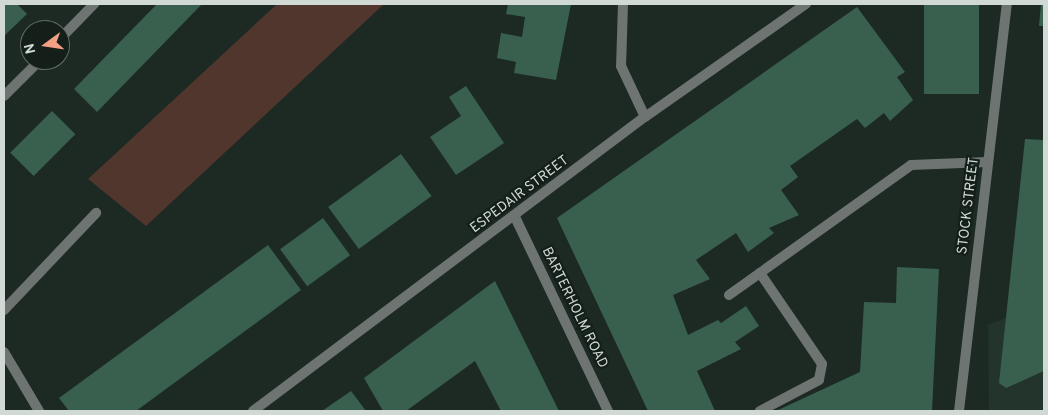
<!DOCTYPE html>
<html>
<head>
<meta charset="utf-8">
<style>
	body { margin:0 }
	#map { position:relative; width:1048px; height:415px; overflow:hidden; background:#1d2923; font-family:Overpass,sans-serif }
	div>[style] { position:absolute }
	[style*='--x'] { left:calc(var(--x)*1px); top:calc(var(--y)*1px); width:calc(var(--w)*1px); rotate:calc(var(--a)*1deg) }
	.built>* { inset:0; background:#23342c }
	.green>* { inset:0; background:#51362d }
	.building>* { inset:0; background:#39604f; transform-origin:0 0 }
	.lane>* { height:10px; margin:-5px; padding:0 5px; transform-origin:5px; border-radius:5px; background:#6e7471 }
	.street>* { height:10px; margin:-5px; padding:0 5px; transform-origin:5px; border-radius:5px; background:#6e7471 }
	span { translate:-50% -50%; white-space:nowrap; text-align:center; line-height:1.15; -webkit-text-stroke:4.5px #141f1a; paint-order:stroke }
	.street-label { font-size:14px; color:#d1d9d5 }
	.frame { position:absolute; inset:0; border:5px solid #d1d9d5; pointer-events:none }
	.north { position:absolute; left:20px; top:20px; width:50px; height:50px; box-sizing:border-box; background:#141f1a; border:1px solid #606965; border-radius:50%; rotate:256deg; font-size:14px; font-weight:700; line-height:20px; text-align:center; color:#d1d9d5 }
	.north::after { content:''; display:block; margin:auto; width:18px; height:22px; background:#f39f84; clip-path:polygon(50% 0,100% 100%,50% 72%,0 100%) }
</style>
</head>
<body>
<div id="map">
	<div class="built">
		<i style="clip-path:polygon(1044px 302px,1044px 411px,989px 411px,988px 325px)"></i>
	</div>
	<div class="green">
		<i style="clip-path:polygon(277px 4px,384px 4px,146px 226px,88px 179px)"></i>
	</div>
	<div class="building">
		<i style="clip-path:polygon(4px 4px,17px 4px,27px 14px,4px 36px)"></i>
		<i style="clip-path:polygon(157px 4px,202px 4px,97px 112px,74px 89px)"></i>
		<i style="clip-path:polygon(508px 4px,571px 4px,556px 80px,514px 73px,516px 62px,497px 58px,501px 33px,522px 37px,525px 17px,506px 14px)"></i>
		<i style="left:924px;top:4px;width:55px;height:90px"></i>
		<i style="clip-path:polygon(1041px 4px,1044px 4px,1044px 26px,1039px 26px)"></i>
		<i style="clip-path:polygon(857px 7px,905px 72px,897px 77px,913px 100px,890px 121px,884px 113px,865px 128px,857px 119px,790px 166px,798px 177px,781px 190px,799px 215px,769px 228px,774px 233px,748px 252px,736px 233px,696px 260px,710px 279px,673px 295px,688px 335px,718px 320px,721px 323px,746px 306px,759px 326px,735px 342px,741px 349px,697px 371px,715px 411px,648px 411px,557px 218px)"></i>
		<i style="clip-path:polygon(466px 86px,504px 143px,456px 175px,430px 137px,461px 116px,449px 97px)"></i>
		<i style="left:52px;top:111px;width:33px;height:59px;rotate:45deg"></i>
		<i style="clip-path:polygon(1025px 139px,1044px 140px,1044px 371px,1006px 388px,999px 383px)"></i>
		<i style="left:401px;top:154px;width:52px;height:90px;rotate:54deg"></i>
		<i style="left:323px;top:218px;width:46px;height:53px;rotate:54deg"></i>
		<i style="clip-path:polygon(268px 245px,301px 290px,136px 411px,69px 411px,59px 398px)"></i>
		<i style="clip-path:polygon(897px 267px,939px 269px,932px 411px,776px 411px,860px 372px,864px 302px,896px 303px)"></i>
		<i style="clip-path:polygon(495px 281px,559px 411px,501px 411px,475px 361px,406px 411px,383px 411px,364px 378px)"></i>
		<i style="clip-path:polygon(351px 391px,366px 411px,322px 411px)"></i>
	</div>
	<div class="lane">
		<i style="--x:760;--y:273;--w:110;--a:55.7"></i>
		<i style="--x:822;--y:364;--w:16;--a:101"></i>
		<i style="--x:819;--y:380;--w:67;--a:152.3"></i>
		<i style="--x:729;--y:295;--w:224;--a:-35.5"></i>
		<i style="--x:911;--y:165;--w:77;--a:-2.2"></i>
		<i style="--x:4;--y:310;--w:134;--a:-46.5"></i>
		<i style="--x:4;--y:352;--w:69;--a:59.3"></i>
	</div>
	<div class="street">
		<i style="--x:623;--y:4;--w:62;--a:91.8"></i>
		<i style="--x:621;--y:66;--w:56;--a:64.8"></i>
		<i style="--x:60;--y:39;--w:49;--a:-45.8"></i>
		<i style="--x:4;--y:96;--w:51;--a:-45"></i>
		<i style="--x:515;--y:217;--w:215;--a:64.4"></i>
		<i style="--x:253;--y:411;--w:490;--a:-36.9"></i>
		<i style="--x:645;--y:117;--w:197;--a:-35.1"></i>
		<i style="--x:959;--y:411;--w:410;--a:-83.3"></i>
	</div>
	<div class="street-label">
		<span style="left:520px;top:195px;rotate:-37deg">ESPEDAIR STREET</span>
		<span style="left:969px;top:206px;rotate:-83deg">STOCK STREET</span>
		<span style="left:574px;top:308px;rotate:64deg">BARTERHOLM ROAD</span>
	</div>
	<div class="frame"></div>
	<div class="north">N</div>
</div>
</body>
</html>
